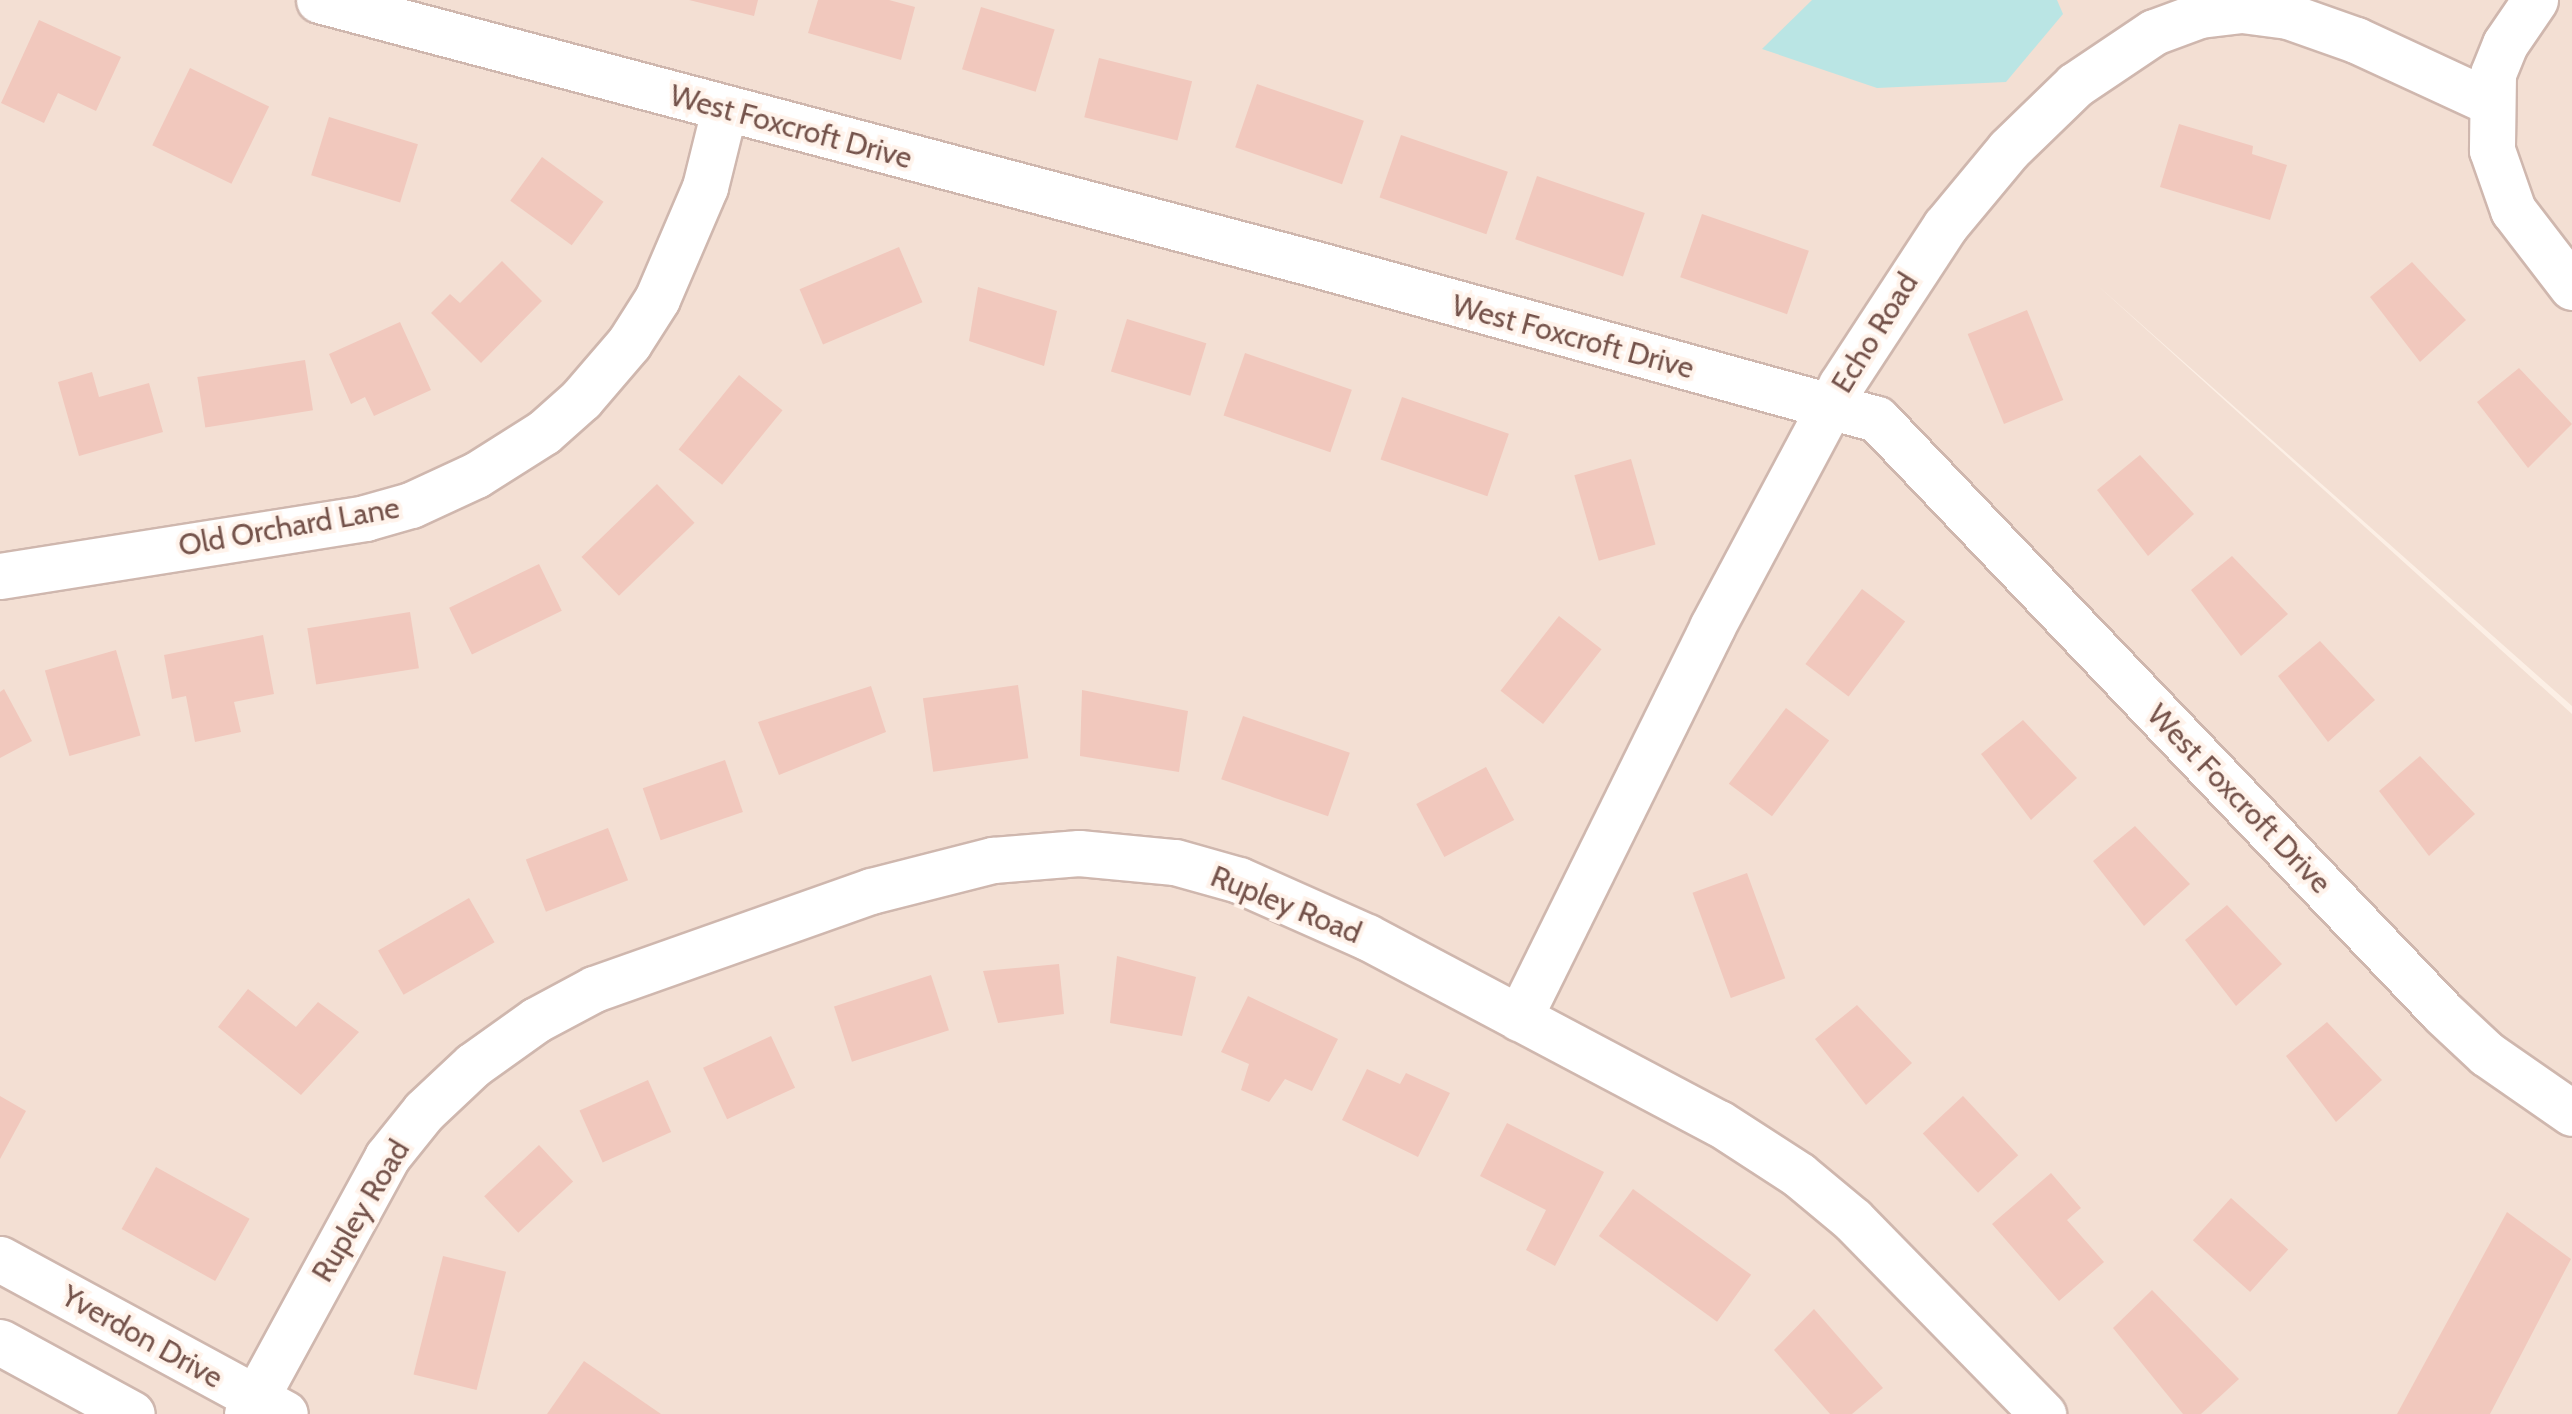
<!DOCTYPE html>
<html>
<head>
<meta charset="utf-8">
<style>
	body { margin:0 }
	#map { position:relative; width:2572px; height:1414px; overflow:hidden; background:#fcefe5; font-family:Cabin,sans-serif }
	div>[style] { position:absolute }
	[style*='--x'] { left:calc(var(--x)*1px); top:calc(var(--y)*1px); width:calc(var(--w)*1px); rotate:calc(var(--a)*1deg) }
	.residential>* { inset:0; background:#f3dfd3 }
	.water>* { inset:0; background:#bae5e4 }
	.building>* { inset:0; background:#f1c8bd; transform-origin:0 0 }
	.roads { filter:drop-shadow(2px 0 #cfb7ae) drop-shadow(-2px 0 #cfb7ae) drop-shadow(0 2px #cfb7ae) drop-shadow(0 -2px #cfb7ae) }
	.minor>* { height:45px; margin:-22.5px; padding:0 22.5px; transform-origin:22.5px; border-radius:22.5px; background:#fff }
	span { translate:-50% -50%; white-space:nowrap; text-align:center; line-height:1.15; -webkit-text-stroke:8px #fff3eb; paint-order:stroke }
	.street-label { font-size:30px; color:#74524a }
</style>
</head>
<body>
<div id="map">
	<div class="residential">
		<i style="clip-path:polygon(0 0,2572px 0,2572px 706px,2097px 285px,2572px 714px,2572px 1414px,0 1414px)"></i>
	</div>
	<div class="water">
		<i style="clip-path:polygon(1812px 0,2057px 0,2063px 14px,2006px 82px,1877px 88px,1762px 49px)"></i>
	</div>
	<div class="building">
		<i style="clip-path:polygon(689px 0,758px 0,754px 16px)"></i>
		<i style="clip-path:polygon(818px 0,889px 0,915px 7px,901px 60px,808px 33px)"></i>
		<i style="left:981px;top:7px;width:77px;height:65px;rotate:17deg"></i>
		<i style="clip-path:polygon(39px 20px,121px 57px,96px 111px,58px 93px,44px 123px,1px 103px)"></i>
		<i style="left:1099px;top:58px;width:96px;height:61px;rotate:14deg"></i>
		<i style="left:190px;top:68px;width:88px;height:86px;rotate:26deg"></i>
		<i style="left:1257px;top:84px;width:113px;height:67px;rotate:19deg"></i>
		<i style="left:329px;top:117px;width:93px;height:61px;rotate:17deg"></i>
		<i style="clip-path:polygon(2179px 124px,2253px 146px,2252px 154px,2287px 165px,2270px 220px,2160px 187px)"></i>
		<i style="left:1401px;top:135px;width:113px;height:66px;rotate:19deg"></i>
		<i style="left:542px;top:157px;width:76px;height:54px;rotate:36deg"></i>
		<i style="left:1537px;top:176px;width:114px;height:67px;rotate:19deg"></i>
		<i style="left:1702px;top:214px;width:113px;height:67px;rotate:19deg"></i>
		<i style="left:899px;top:247px;width:60px;height:108px;rotate:67deg"></i>
		<i style="clip-path:polygon(502px 261px,542px 301px,481px 363px,431px 313px,450px 294px,460px 303px)"></i>
		<i style="clip-path:polygon(2412px 262px,2466px 320px,2420px 362px,2370px 297px)"></i>
		<i style="clip-path:polygon(978px 287px,1057px 311px,1044px 366px,969px 341px)"></i>
		<i style="left:2027px;top:310px;width:97px;height:64px;rotate:68deg"></i>
		<i style="left:1127px;top:319px;width:83px;height:55px;rotate:17deg"></i>
		<i style="clip-path:polygon(400px 322px,431px 390px,374px 416px,365px 397px,351px 404px,329px 354px)"></i>
		<i style="left:1245px;top:353px;width:113px;height:66px;rotate:19deg"></i>
		<i style="left:305px;top:360px;width:51px;height:109px;rotate:81deg"></i>
		<i style="clip-path:polygon(2519px 368px,2572px 424px,2528px 468px,2477px 402px)"></i>
		<i style="clip-path:polygon(92px 372px,99px 397px,149px 383px,163px 432px,79px 456px,58px 382px)"></i>
		<i style="left:739px;top:375px;width:56px;height:96px;rotate:39deg"></i>
		<i style="left:1402px;top:397px;width:113px;height:66px;rotate:19deg"></i>
		<i style="clip-path:polygon(2140px 455px,2194px 514px,2148px 556px,2097px 490px)"></i>
		<i style="left:1631px;top:459px;width:89px;height:59px;rotate:74deg"></i>
		<i style="left:657px;top:484px;width:54px;height:105px;rotate:46deg"></i>
		<i style="clip-path:polygon(2232px 556px,2288px 614px,2241px 656px,2191px 590px)"></i>
		<i style="left:539px;top:564px;width:52px;height:100px;rotate:64deg"></i>
		<i style="left:1862px;top:589px;width:54px;height:94px;rotate:37deg"></i>
		<i style="left:410px;top:612px;width:57px;height:104px;rotate:81deg"></i>
		<i style="left:1559px;top:616px;width:54px;height:95px;rotate:38deg"></i>
		<i style="clip-path:polygon(263px 635px,274px 694px,234px 702px,241px 732px,195px 742px,186px 696px,172px 699px,164px 655px)"></i>
		<i style="clip-path:polygon(2320px 641px,2375px 700px,2328px 742px,2278px 676px)"></i>
		<i style="left:116px;top:650px;width:89px;height:74px;rotate:74deg"></i>
		<i style="left:1018px;top:685px;width:74px;height:96px;rotate:82deg"></i>
		<i style="clip-path:polygon(871px 686px,886px 732px,779px 775px,758px 722px)"></i>
		<i style="clip-path:polygon(4px 689px,32px 741px,0 758px,0 692px)"></i>
		<i style="clip-path:polygon(1082px 690px,1188px 711px,1179px 772px,1080px 756px)"></i>
		<i style="left:1786px;top:708px;width:54px;height:95px;rotate:37deg"></i>
		<i style="left:1243px;top:716px;width:113px;height:67px;rotate:19deg"></i>
		<i style="clip-path:polygon(2023px 720px,2077px 778px,2031px 820px,1981px 754px)"></i>
		<i style="clip-path:polygon(2420px 756px,2475px 814px,2429px 856px,2379px 791px)"></i>
		<i style="left:725px;top:760px;width:55px;height:87px;rotate:71deg"></i>
		<i style="left:1486px;top:767px;width:60px;height:79px;rotate:62deg"></i>
		<i style="clip-path:polygon(2135px 826px,2190px 884px,2144px 926px,2093px 861px)"></i>
		<i style="left:608px;top:828px;width:56px;height:88px;rotate:69deg"></i>
		<i style="left:1747px;top:873px;width:112px;height:58px;rotate:70deg"></i>
		<i style="left:469px;top:898px;width:51px;height:105px;rotate:60deg"></i>
		<i style="clip-path:polygon(2227px 905px,2282px 964px,2236px 1006px,2185px 940px)"></i>
		<i style="clip-path:polygon(1117px 956px,1196px 977px,1182px 1036px,1110px 1023px)"></i>
		<i style="clip-path:polygon(1059px 964px,1064px 1014px,998px 1023px,983px 971px)"></i>
		<i style="left:931px;top:975px;width:58px;height:102px;rotate:72deg"></i>
		<i style="clip-path:polygon(248px 989px,296px 1027px,318px 1002px,359px 1032px,301px 1095px,218px 1027px)"></i>
		<i style="clip-path:polygon(1248px 996px,1338px 1039px,1312px 1091px,1285px 1079px,1269px 1102px,1241px 1090px,1249px 1064px,1221px 1052px)"></i>
		<i style="clip-path:polygon(1857px 1005px,1912px 1063px,1866px 1105px,1815px 1039px)"></i>
		<i style="clip-path:polygon(2327px 1022px,2382px 1080px,2336px 1122px,2286px 1056px)"></i>
		<i style="left:771px;top:1036px;width:57px;height:75px;rotate:65deg"></i>
		<i style="clip-path:polygon(1367px 1069px,1400px 1084px,1406px 1073px,1450px 1093px,1418px 1157px,1342px 1120px)"></i>
		<i style="left:648px;top:1080px;width:57px;height:75px;rotate:66deg"></i>
		<i style="clip-path:polygon(0 1096px,26px 1111px,0 1159px)"></i>
		<i style="left:1963px;top:1096px;width:81px;height:55px;rotate:47deg"></i>
		<i style="clip-path:polygon(1507px 1123px,1604px 1172px,1555px 1266px,1526px 1250px,1546px 1210px,1480px 1176px)"></i>
		<i style="left:539px;top:1145px;width:50px;height:75px;rotate:47deg"></i>
		<i style="left:156px;top:1167px;width:107px;height:71px;rotate:29deg"></i>
		<i style="clip-path:polygon(2051px 1173px,2081px 1208px,2067px 1220px,2104px 1262px,2059px 1301px,1992px 1224px)"></i>
		<i style="left:1633px;top:1189px;width:146px;height:58px;rotate:36deg"></i>
		<i style="left:2231px;top:1198px;width:77px;height:57px;rotate:42deg"></i>
		<i style="clip-path:polygon(2507px 1212px,2571px 1259px,2490px 1414px,2397px 1414px)"></i>
		<i style="left:443px;top:1256px;width:65px;height:122px;rotate:14deg"></i>
		<i style="clip-path:polygon(2152px 1290px,2239px 1379px,2201px 1414px,2183px 1414px,2113px 1328px)"></i>
		<i style="clip-path:polygon(1814px 1309px,1883px 1388px,1852px 1414px,1830px 1414px,1774px 1350px)"></i>
		<i style="clip-path:polygon(584px 1361px,661px 1414px,547px 1414px)"></i>
	</div>
	<div class="roads">
		<div class="minor">
			<i style="--x:319;--y:0;--w:1023;--a:14.84"></i>
			<i style="--x:1308;--y:262;--w:590;--a:15.43"></i>
			<i style="--x:1877;--y:419;--w:820;--a:46.38"></i>
			<i style="--x:2443;--y:1013;--w:60;--a:43"></i>
			<i style="--x:2487;--y:1054;--w:103;--a:34.8"></i>
			<i style="--x:2535;--y:0;--w:53;--a:124.3"></i>
			<i style="--x:2505;--y:44;--w:32;--a:112"></i>
			<i style="--x:2493;--y:74;--w:76;--a:90.8"></i>
			<i style="--x:2492;--y:150;--w:64;--a:70.7"></i>
			<i style="--x:2513;--y:210;--w:97;--a:52.5"></i>
			<i style="--x:0;--y:576;--w:370;--a:-9"></i>
			<i style="--x:365;--y:518;--w:48;--a:-15.8"></i>
			<i style="--x:411;--y:505;--w:72;--a:-24.8"></i>
			<i style="--x:476;--y:475;--w:80;--a:-32.3"></i>
			<i style="--x:544;--y:432;--w:50;--a:-41.7"></i>
			<i style="--x:581;--y:399;--w:74;--a:-49.4"></i>
			<i style="--x:629;--y:343;--w:52;--a:-57.5"></i>
			<i style="--x:657;--y:299;--w:122;--a:-66.8"></i>
			<i style="--x:705;--y:187;--w:79;--a:-76.1"></i>
			<i style="--x:1519;--y:1018;--w:436;--a:-63.7"></i>
			<i style="--x:1712;--y:627;--w:274;--a:-61.9"></i>
			<i style="--x:1841;--y:385;--w:190;--a:-56.8"></i>
			<i style="--x:1945;--y:226;--w:100;--a:-50.3"></i>
			<i style="--x:2009;--y:149;--w:92;--a:-44.1"></i>
			<i style="--x:2075;--y:85;--w:95;--a:-33.9"></i>
			<i style="--x:2154;--y:32;--w:49;--a:-20.3"></i>
			<i style="--x:2200;--y:15;--w:42;--a:-6.8"></i>
			<i style="--x:2242;--y:10;--w:46;--a:7.4"></i>
			<i style="--x:2288;--y:16;--w:72;--a:19.4"></i>
			<i style="--x:2356;--y:40;--w:148;--a:24.8"></i>
			<i style="--x:0;--y:1259;--w:324;--a:28.5"></i>
			<i style="--x:0;--y:1342;--w:150;--a:28.6"></i>
			<i style="--x:247;--y:1414;--w:293;--a:-61.4"></i>
			<i style="--x:387;--y:1157;--w:59;--a:-51.2"></i>
			<i style="--x:424;--y:1111;--w:67;--a:-43.2"></i>
			<i style="--x:473;--y:1065;--w:77;--a:-35.5"></i>
			<i style="--x:536;--y:1020;--w:66;--a:-28.1"></i>
			<i style="--x:594;--y:989;--w:294;--a:-19.5"></i>
			<i style="--x:871;--y:891;--w:126;--a:-14.3"></i>
			<i style="--x:993;--y:860;--w:86;--a:-4.7"></i>
			<i style="--x:1079;--y:853;--w:96;--a:5.4"></i>
			<i style="--x:1175;--y:862;--w:66;--a:15.7"></i>
			<i style="--x:1239;--y:880;--w:140;--a:24"></i>
			<i style="--x:1367;--y:937;--w:398;--a:27.9"></i>
			<i style="--x:1719;--y:1123;--w:95;--a:33"></i>
			<i style="--x:1799;--y:1175;--w:70;--a:39.8"></i>
			<i style="--x:1853;--y:1220;--w:272;--a:45.6"></i>
		</div>
	</div>
	<div class="street-label">
		<span style="left:791px;top:127px;rotate:15deg">West Foxcroft Drive</span>
		<span style="left:1875px;top:333px;rotate:-58deg">Echo Road</span>
		<span style="left:1573px;top:337px;rotate:15deg">West Foxcroft Drive</span>
		<span style="left:289px;top:527px;rotate:-10deg">Old Orchard Lane</span>
		<span style="left:2239px;top:799px;rotate:46deg">West Foxcroft Drive</span>
		<span style="left:1286px;top:905px;rotate:22deg">Rupley Road</span>
		<span style="left:361px;top:1211px;rotate:-59deg">Rupley Road</span>
		<span style="left:142px;top:1337px;rotate:29deg">Yverdon Drive</span>
	</div>
</div>
</body>
</html>
